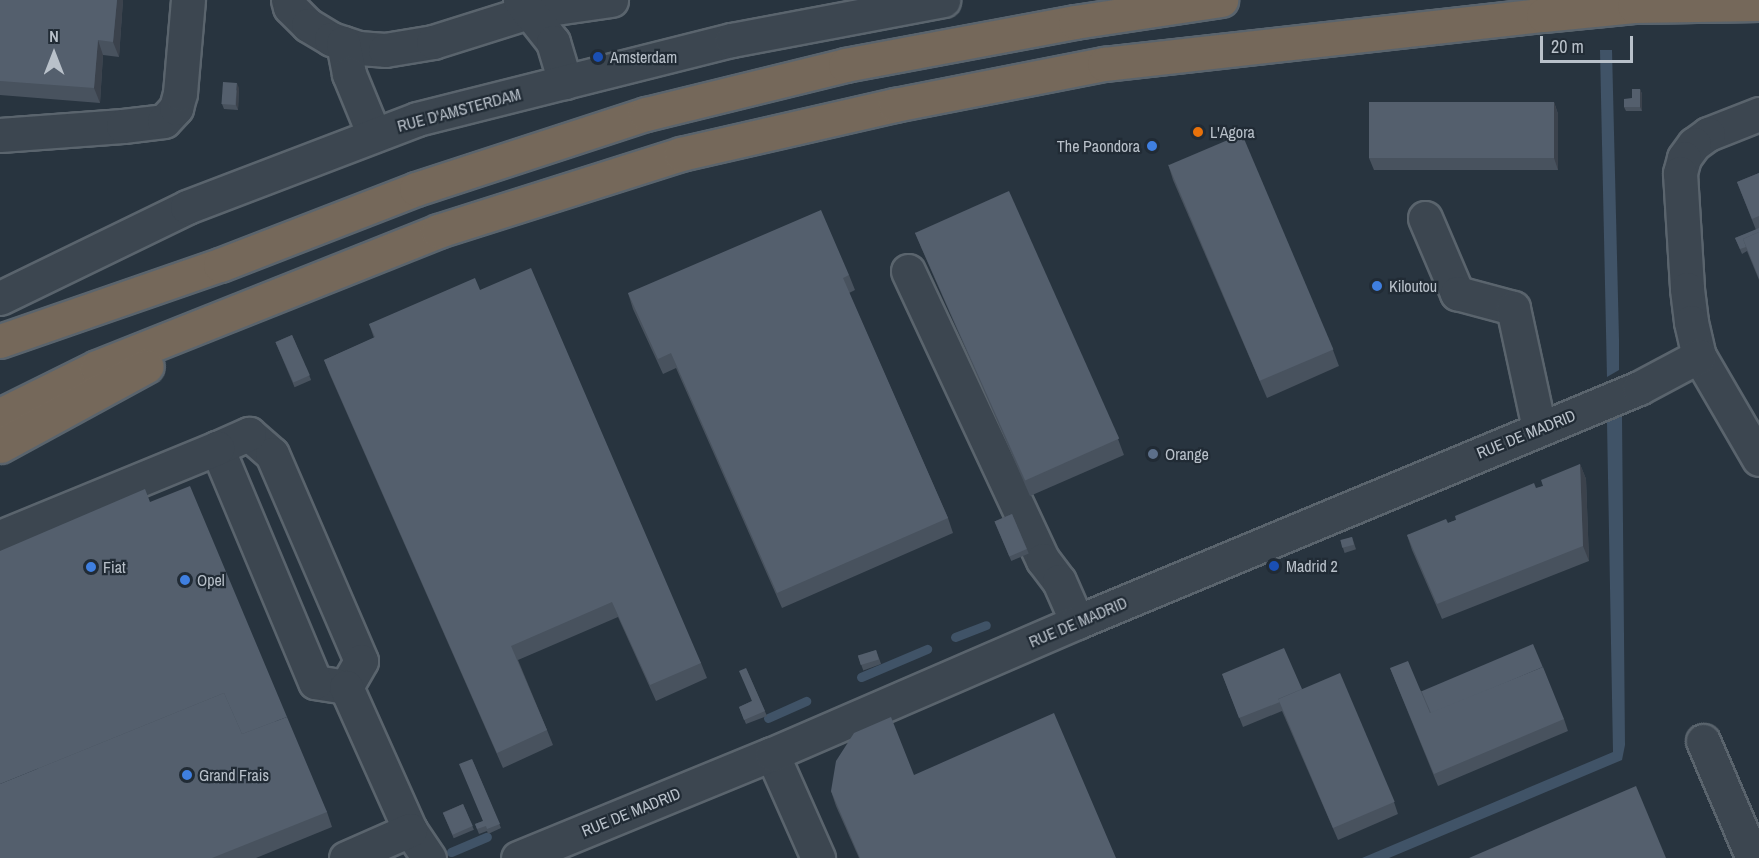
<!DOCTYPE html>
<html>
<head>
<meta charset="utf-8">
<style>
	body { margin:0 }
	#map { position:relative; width:1759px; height:858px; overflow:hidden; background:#28343f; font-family:"Archivo Narrow",sans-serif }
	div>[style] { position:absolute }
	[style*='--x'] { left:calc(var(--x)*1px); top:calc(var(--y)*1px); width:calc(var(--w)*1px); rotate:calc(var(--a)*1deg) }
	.water>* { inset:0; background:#405367 }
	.stream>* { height:9px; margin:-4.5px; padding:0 4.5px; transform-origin:4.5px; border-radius:4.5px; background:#405367 }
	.roads { filter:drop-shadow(2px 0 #5a646d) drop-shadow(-2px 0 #5a646d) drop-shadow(0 2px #5a646d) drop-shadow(0 -2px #5a646d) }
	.minor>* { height:33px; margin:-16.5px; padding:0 16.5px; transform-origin:16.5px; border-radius:16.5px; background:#3c4650 }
	.highway>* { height:33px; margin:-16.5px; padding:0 16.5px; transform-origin:16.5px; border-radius:16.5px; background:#75685a }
	.wall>* { inset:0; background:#48525e; transform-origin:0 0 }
	.shaded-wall>* { inset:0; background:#3b424c }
	.building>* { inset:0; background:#545f6d; transform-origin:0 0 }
	.dots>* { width:16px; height:16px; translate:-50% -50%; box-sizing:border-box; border:3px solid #212b35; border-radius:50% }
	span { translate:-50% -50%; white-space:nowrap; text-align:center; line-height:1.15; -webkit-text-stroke:4.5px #212b35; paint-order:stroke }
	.poi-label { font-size:16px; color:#b9c1ca }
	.left { translate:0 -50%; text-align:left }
	.right { translate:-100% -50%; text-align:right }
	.street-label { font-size:16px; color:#b9c1ca }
	.north { position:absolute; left:24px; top:24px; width:60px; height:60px; -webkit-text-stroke:4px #212b35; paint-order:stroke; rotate:0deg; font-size:16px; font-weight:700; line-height:24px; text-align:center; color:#b9c1ca }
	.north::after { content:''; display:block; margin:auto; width:21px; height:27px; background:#b9c1ca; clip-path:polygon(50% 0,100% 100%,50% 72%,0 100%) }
	.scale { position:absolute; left:1540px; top:36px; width:93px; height:27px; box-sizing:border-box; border:3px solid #b9c1ca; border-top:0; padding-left:8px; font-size:18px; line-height:21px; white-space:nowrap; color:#b9c1ca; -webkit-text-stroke:4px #212b35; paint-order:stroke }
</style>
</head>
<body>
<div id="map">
	<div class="water">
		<i style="clip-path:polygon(1600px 50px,1612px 50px,1619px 340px,1619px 370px,1607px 377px)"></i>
		<i style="clip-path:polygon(1622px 416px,1625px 745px,1622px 760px,1389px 858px,1362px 858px,1613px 752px,1607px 422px)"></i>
	</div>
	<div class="stream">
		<i style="--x:955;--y:637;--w:33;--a:-21"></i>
		<i style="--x:861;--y:677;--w:72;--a:-23"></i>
		<i style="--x:768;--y:718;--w:42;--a:-24.1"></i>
		<i style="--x:451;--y:852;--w:39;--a:-23"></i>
	</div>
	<div class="roads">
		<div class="minor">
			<i style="--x:288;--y:0;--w:7;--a:74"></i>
			<i style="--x:290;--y:7;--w:25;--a:45"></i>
			<i style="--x:308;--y:25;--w:27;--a:31"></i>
			<i style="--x:331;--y:39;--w:28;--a:18"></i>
			<i style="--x:358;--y:48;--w:27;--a:4"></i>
			<i style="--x:385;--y:50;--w:49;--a:-9.5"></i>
			<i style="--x:433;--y:42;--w:100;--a:-17.5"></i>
			<i style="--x:528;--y:12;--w:84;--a:-8.2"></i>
			<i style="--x:520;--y:0;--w:53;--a:51.8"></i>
			<i style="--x:553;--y:42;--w:42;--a:73.3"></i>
			<i style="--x:343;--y:43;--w:32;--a:79"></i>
			<i style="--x:349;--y:74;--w:66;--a:67.7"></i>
			<i style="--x:1759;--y:114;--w:55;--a:158.6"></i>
			<i style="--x:1708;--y:134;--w:17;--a:144"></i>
			<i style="--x:1694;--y:144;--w:17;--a:126"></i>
			<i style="--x:1684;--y:158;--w:16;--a:105"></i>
			<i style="--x:1680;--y:173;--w:116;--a:86.5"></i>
			<i style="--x:1687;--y:289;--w:33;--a:83"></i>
			<i style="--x:1691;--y:322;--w:35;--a:77"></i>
			<i style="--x:1699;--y:356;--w:119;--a:59.8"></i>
			<i style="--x:0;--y:135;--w:123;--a:-4.2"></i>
			<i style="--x:123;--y:126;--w:41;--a:-7"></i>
			<i style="--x:164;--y:121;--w:18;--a:-47"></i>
			<i style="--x:176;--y:108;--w:16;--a:-75"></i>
			<i style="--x:180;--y:93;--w:93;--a:-85.1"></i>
			<i style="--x:1425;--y:218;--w:82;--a:66.9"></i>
			<i style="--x:1457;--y:293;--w:58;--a:15"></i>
			<i style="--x:1513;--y:308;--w:123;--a:77.8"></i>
			<i style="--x:908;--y:271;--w:319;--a:65"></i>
			<i style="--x:1043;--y:560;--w:26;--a:53"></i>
			<i style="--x:1059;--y:581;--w:45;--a:66.3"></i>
			<i style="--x:0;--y:298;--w:208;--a:-25.9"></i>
			<i style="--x:187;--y:207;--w:246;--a:-20.9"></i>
			<i style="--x:417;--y:119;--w:325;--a:-14.1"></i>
			<i style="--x:732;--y:40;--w:215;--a:-10.7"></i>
			<i style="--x:249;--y:434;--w:30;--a:41"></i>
			<i style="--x:272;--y:454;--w:225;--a:66.7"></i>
			<i style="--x:361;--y:661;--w:30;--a:120"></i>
			<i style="--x:346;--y:687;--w:31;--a:-171"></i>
			<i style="--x:315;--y:682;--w:254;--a:-112.7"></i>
			<i style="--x:217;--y:448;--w:35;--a:-24"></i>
			<i style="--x:0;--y:537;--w:235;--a:-22.3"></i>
			<i style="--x:346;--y:687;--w:157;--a:65.9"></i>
			<i style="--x:410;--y:830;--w:34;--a:56"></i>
			<i style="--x:1703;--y:741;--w:127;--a:66.9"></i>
			<i style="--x:772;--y:754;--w:114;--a:66.1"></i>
			<i style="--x:346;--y:858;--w:70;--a:-23.6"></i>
			<i style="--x:518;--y:858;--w:274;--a:-22.3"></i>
			<i style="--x:772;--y:754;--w:332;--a:-23.4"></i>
			<i style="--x:1077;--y:622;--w:609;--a:-22.61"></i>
			<i style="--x:1639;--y:388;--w:68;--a:-28.1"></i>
		</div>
		<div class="highway">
			<i style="--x:0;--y:341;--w:233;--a:-19.1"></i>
			<i style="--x:220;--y:265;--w:210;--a:-21.2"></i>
			<i style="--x:416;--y:189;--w:242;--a:-18.1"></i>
			<i style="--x:646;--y:114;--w:205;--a:-13.8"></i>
			<i style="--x:845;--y:65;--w:234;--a:-10.6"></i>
			<i style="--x:1075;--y:22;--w:148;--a:-8.6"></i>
			<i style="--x:0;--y:415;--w:108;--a:-26.3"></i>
			<i style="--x:97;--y:367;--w:367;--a:-21.7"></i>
			<i style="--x:438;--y:231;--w:255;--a:-17.6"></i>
			<i style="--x:681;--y:154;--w:220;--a:-12.9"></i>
			<i style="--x:895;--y:105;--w:213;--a:-11.1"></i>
			<i style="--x:1104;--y:64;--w:442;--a:-6.4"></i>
			<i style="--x:1543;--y:15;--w:91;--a:-5.6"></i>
			<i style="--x:1634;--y:6;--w:125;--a:-0.9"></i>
			<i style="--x:0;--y:446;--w:167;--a:-28.6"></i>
		</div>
	</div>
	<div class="wall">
		<i style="clip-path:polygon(0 0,123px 0,119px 57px,103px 55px,100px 103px,0 95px)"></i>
		<i style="clip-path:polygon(239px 88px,238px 110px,224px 109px,222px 104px)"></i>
		<i style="clip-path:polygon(1640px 89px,1642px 94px,1642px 111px,1626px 111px,1624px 107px)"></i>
		<i style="clip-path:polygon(1554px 102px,1558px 114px,1558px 170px,1374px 170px,1369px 158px)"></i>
		<i style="clip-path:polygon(1168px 164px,1333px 350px,1339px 366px,1267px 398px,1173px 180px)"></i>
		<i style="clip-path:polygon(1759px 173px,1759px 280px,1747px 251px,1742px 254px,1735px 238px,1756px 230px,1737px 182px)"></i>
		<i style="clip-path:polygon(915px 232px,1118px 439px,1124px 455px,1030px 496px,921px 247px)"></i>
		<i style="clip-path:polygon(849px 275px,855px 290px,849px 293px,948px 518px,953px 533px,782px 608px,676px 368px,663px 374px,633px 309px,628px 293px)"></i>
		<i style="clip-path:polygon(480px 290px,701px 663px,707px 678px,656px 701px,618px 617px,518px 660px,547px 730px,553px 745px,503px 768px,330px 375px,324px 360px,374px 338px,369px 324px)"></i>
		<i style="left:292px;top:335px;width:49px;height:18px;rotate:67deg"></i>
		<i style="clip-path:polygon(1580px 464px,1586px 479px,1589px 561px,1442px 619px,1412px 550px,1407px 535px,1448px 523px,1543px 486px)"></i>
		<i style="clip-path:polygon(150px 502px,327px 812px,332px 827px,256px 858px,0 858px)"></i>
		<i style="left:1012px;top:514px;width:43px;height:19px;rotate:67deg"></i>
		<i style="left:1352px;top:537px;width:13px;height:12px;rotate:72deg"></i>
		<i style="left:876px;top:650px;width:15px;height:19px;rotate:70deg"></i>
		<i style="clip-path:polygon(746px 668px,767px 716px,746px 724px,739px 707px,752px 701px)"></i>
		<i style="clip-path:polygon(1390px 668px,1421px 691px,1564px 719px,1568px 731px,1438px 786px)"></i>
		<i style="clip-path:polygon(1222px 674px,1302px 689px,1394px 802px,1398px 814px,1338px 840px,1282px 711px,1243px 727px)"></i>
		<i style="clip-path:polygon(472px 759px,501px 828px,488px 834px,487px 831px,479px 834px,475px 824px,483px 821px)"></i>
		<i style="clip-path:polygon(914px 775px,1116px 858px,859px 858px,836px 806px,831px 791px)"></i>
		<i style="left:463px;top:804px;width:28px;height:22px;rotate:67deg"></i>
	</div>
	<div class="shaded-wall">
		<i style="clip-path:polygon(117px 0,123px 0,119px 57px,113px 42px)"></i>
		<i style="clip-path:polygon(98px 40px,103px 55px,100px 103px,94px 88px)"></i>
		<i style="clip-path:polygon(237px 83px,239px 88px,238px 110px,236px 105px)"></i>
		<i style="clip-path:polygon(1640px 89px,1642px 94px,1642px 111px,1640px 107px)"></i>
		<i style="clip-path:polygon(1554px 102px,1558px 114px,1558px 170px,1554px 158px)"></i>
		<i style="clip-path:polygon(1580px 464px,1586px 479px,1589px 561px,1583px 546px)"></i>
	</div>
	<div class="building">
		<i style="clip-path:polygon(0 0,117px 0,113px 42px,98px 40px,94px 88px,0 81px)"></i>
		<i style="left:223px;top:82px;width:14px;height:22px;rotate:4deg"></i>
		<i style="clip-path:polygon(1632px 89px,1640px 89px,1640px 107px,1624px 107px,1624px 99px,1632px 98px)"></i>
		<i style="left:1369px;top:102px;width:185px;height:56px"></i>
		<i style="left:1242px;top:134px;width:234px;height:80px;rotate:67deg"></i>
		<i style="clip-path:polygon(1759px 173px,1759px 216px,1752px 219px,1737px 182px)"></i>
		<i style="left:1009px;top:191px;width:271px;height:103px;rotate:66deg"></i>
		<i style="clip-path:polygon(821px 210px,849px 275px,843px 278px,948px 518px,777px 593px,671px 353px,658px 359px,628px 293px)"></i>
		<i style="clip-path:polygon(1759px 228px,1759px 232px,1743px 239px,1746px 247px,1740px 249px,1735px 238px)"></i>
		<i style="clip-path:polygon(1759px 232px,1759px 278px,1743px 239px)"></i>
		<i style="clip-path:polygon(531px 268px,701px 663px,650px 685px,612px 602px,511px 646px,547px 730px,497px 753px,324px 360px,375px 337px,369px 324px,475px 278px,480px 290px)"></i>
		<i style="left:292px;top:335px;width:44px;height:18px;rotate:66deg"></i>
		<i style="clip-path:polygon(1580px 464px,1583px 546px,1437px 604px,1407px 535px,1446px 519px,1448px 523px,1456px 520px,1455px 516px,1534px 483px,1536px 488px,1543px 486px,1541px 480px)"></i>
		<i style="clip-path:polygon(190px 486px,287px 717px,242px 734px,224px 693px,0 784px,0 551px,145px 489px,150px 502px)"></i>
		<i style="left:1012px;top:514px;width:38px;height:19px;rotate:67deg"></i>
		<i style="left:1352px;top:537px;width:8px;height:12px;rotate:76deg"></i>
		<i style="left:1533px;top:644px;width:25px;height:121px;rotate:67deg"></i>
		<i style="clip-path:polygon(1284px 648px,1302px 689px,1278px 699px,1280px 702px,1239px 718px,1222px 674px)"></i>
		<i style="left:876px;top:650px;width:10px;height:19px;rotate:73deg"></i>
		<i style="clip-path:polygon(1408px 661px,1430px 713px,1543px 667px,1564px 719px,1434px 774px,1390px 668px)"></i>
		<i style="clip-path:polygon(746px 668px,765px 711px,744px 720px,739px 707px,752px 701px,739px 671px)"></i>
		<i style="left:1340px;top:673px;width:140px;height:67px;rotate:67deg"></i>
		<i style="clip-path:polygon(224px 693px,242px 734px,287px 717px,327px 812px,212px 858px,0 858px,0 784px)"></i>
		<i style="clip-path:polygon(1054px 713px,1116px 858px,860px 858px,831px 791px,836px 761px,854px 733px,891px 717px,914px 775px)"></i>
		<i style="clip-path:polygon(472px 759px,500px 824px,487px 829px,486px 826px,477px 829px,475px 824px,483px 821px,459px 764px)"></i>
		<i style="clip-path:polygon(1636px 786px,1666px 858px,1469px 858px)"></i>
		<i style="left:463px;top:804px;width:24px;height:22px;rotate:66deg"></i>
	</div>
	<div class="dots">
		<i style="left:598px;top:57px;background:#1a4fb4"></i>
		<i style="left:1198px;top:132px;background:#e8710a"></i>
		<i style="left:1152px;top:146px;background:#3f7fe0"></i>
		<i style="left:1377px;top:286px;background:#3f7fe0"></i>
		<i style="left:1153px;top:454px;background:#5c6f8a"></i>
		<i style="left:1274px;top:566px;background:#1a4fb4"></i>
		<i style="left:91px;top:567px;background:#3f7fe0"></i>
		<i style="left:185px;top:580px;background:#3f7fe0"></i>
		<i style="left:187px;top:775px;background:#3f7fe0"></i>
	</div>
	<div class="poi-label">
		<span class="left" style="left:610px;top:57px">Amsterdam</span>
		<span class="left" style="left:1210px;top:132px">L'Agora</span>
		<span class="right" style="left:1140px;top:146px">The Paondora</span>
		<span class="left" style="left:1389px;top:286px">Kiloutou</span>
		<span class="left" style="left:1165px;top:454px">Orange</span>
		<span class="left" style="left:1286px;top:566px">Madrid 2</span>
		<span class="left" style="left:103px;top:567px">Fiat</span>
		<span class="left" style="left:197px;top:580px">Opel</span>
		<span class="left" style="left:199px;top:775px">Grand Frais</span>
	</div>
	<div class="street-label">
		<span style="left:459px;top:110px;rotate:-15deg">RUE D'AMSTERDAM</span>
		<span style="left:1526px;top:434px;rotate:-22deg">RUE DE MADRID</span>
		<span style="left:1078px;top:622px;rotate:-23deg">RUE DE MADRID</span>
		<span style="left:631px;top:812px;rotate:-22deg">RUE DE MADRID</span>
	</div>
	<div class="north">N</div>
	<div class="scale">20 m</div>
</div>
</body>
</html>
